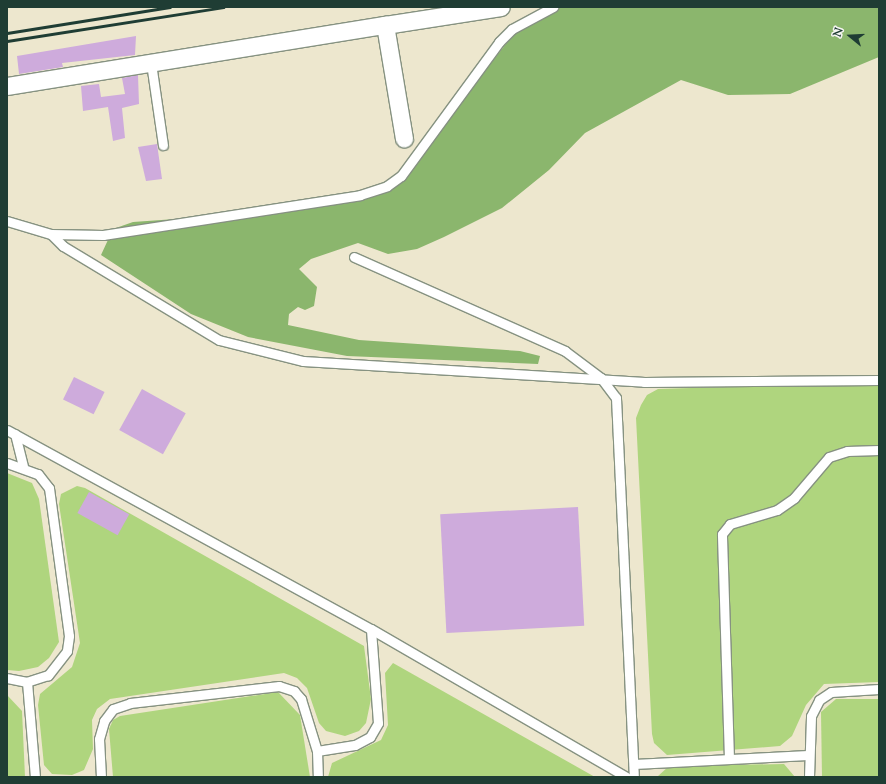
<!DOCTYPE html>
<html>
<head>
<meta charset="utf-8">
<style>
	body { margin:0 }
	#map { position:relative; width:886px; height:784px; overflow:hidden; background:#ede7ce; font-family:"Sorts Mill Goudy",serif }
	div>[style] { position:absolute }
	[style*='--x'] { left:calc(var(--x)*1px); top:calc(var(--y)*1px); width:calc(var(--w)*1px); rotate:calc(var(--a)*1deg) }
	.green>* { inset:0; background:#afd57e }
	.forest>* { inset:0; background:#8bb66d }
	.building>* { inset:0; background:#ceabdc; transform-origin:0 0 }
	.roads { filter:drop-shadow(1px 0 #869281) drop-shadow(-1px 0 #869281) drop-shadow(0 1px #869281) drop-shadow(0 -1px #869281) }
	.service>* { height:9px; margin:-4.5px; padding:0 4.5px; transform-origin:4.5px; border-radius:4.5px; background:#fff }
	.minor>* { height:17px; margin:-8.5px; padding:0 8.5px; transform-origin:8.5px; border-radius:8.5px; background:#fff }
	.rail>* { height:3px; margin:-1.5px; padding:0 1.5px; transform-origin:1.5px; border-radius:1.5px; background:#1f3d34 }
	span { translate:-50% -50%; white-space:nowrap; text-align:center; line-height:1.15; -webkit-text-stroke:3.5px #f6f6f2; paint-order:stroke }
	.frame { position:absolute; inset:0; border:8px solid #1f3d34; pointer-events:none }
	.north { position:absolute; left:830px; top:16px; width:40px; height:40px; -webkit-text-stroke:3px #f6f6f2; paint-order:stroke; rotate:288deg; font-size:11px; font-weight:700; line-height:16px; text-align:center; color:#1f3d34 }
	.north::after { content:''; display:block; margin:auto; width:14px; height:18px; background:#1f3d34; clip-path:polygon(50% 0,100% 100%,50% 72%,0 100%) }
</style>
</head>
<body>
<div id="map">
	<div class="green">
		<i style="clip-path:polygon(879px 382px,879px 682px,824px 684px,806px 705px,792px 736px,780px 746px,667px 755px,654px 743px,652px 734px,636px 418px,641px 405px,647px 395px,658px 389px)"></i>
		<i style="clip-path:polygon(7px 473px,32px 483px,39px 499px,59px 642px,49px 658px,38px 667px,19px 671px,7px 670px)"></i>
		<i style="clip-path:polygon(77px 486px,85px 488px,364px 646px,371px 699px,366px 723px,359px 731px,345px 736px,326px 731px,319px 723px,307px 688px,297px 678px,284px 673px,110px 699px,97px 709px,92px 720px,93px 749px,84px 770px,72px 775px,52px 774px,44px 765px,38px 705px,40px 694px,72px 667px,80px 643px,59px 504px,61px 494px)"></i>
		<i style="clip-path:polygon(393px 663px,595px 777px,328px 777px,332px 763px,381px 740px,388px 725px,385px 673px)"></i>
		<i style="clip-path:polygon(278px 692px,300px 715px,310px 777px,113px 777px,109px 729px,113px 720px,120px 716px)"></i>
		<i style="clip-path:polygon(7px 695px,22px 711px,25px 777px,7px 777px)"></i>
		<i style="clip-path:polygon(836px 699px,879px 699px,879px 777px,822px 777px,821px 712px)"></i>
		<i style="clip-path:polygon(784px 764px,795px 777px,657px 777px,669px 766px)"></i>
	</div>
	<div class="forest">
		<i style="clip-path:polygon(554px 7px,879px 7px,879px 57px,790px 94px,728px 95px,681px 80px,585px 133px,549px 170px,502px 208px,444px 237px,417px 249px,388px 254px,358px 243px,311px 259px,299px 269px,317px 287px,314px 306px,305px 310px,298px 307px,289px 314px,288px 325px,359px 340px,520px 351px,540px 356px,538px 364px,347px 356px,248px 337px,191px 314px,101px 255px,113px 229px,133px 222px,232px 215px,373px 192px,410px 164px,472px 80px,491px 63px,523px 22px)"></i>
	</div>
	<div class="building">
		<i style="clip-path:polygon(136px 36px,135px 55px,62px 63px,63px 67px,19px 74px,17px 56px)"></i>
		<i style="clip-path:polygon(138px 75px,139px 104px,122px 108px,125px 138px,113px 141px,108px 107px,83px 111px,81px 86px,99px 84px,101px 97px,125px 94px,122px 78px)"></i>
		<i style="clip-path:polygon(157px 144px,162px 179px,146px 181px,138px 147px)"></i>
		<i style="left:74px;top:377px;width:34px;height:25px;rotate:26deg"></i>
		<i style="left:142px;top:389px;width:50px;height:47px;rotate:29deg"></i>
		<i style="left:89px;top:492px;width:46px;height:24px;rotate:29deg"></i>
		<i style="left:578px;top:507px;width:119px;height:138px;rotate:87deg"></i>
	</div>
	<div class="roads">
		<div class="service">
			<i style="--x:151;--y:63;--w:83;--a:81.7"></i>
			<i style="--x:7;--y:221;--w:46;--a:16.5"></i>
			<i style="--x:51;--y:234;--w:17;--a:45"></i>
			<i style="--x:63;--y:246;--w:182;--a:31.1"></i>
			<i style="--x:219;--y:340;--w:87;--a:14"></i>
			<i style="--x:303;--y:361;--w:342;--a:3.5"></i>
			<i style="--x:644;--y:382;--w:235;--a:-0.5"></i>
			<i style="--x:51;--y:234;--w:52;--a:1.1"></i>
			<i style="--x:103;--y:235;--w:260;--a:-8.8"></i>
			<i style="--x:360;--y:195;--w:28;--a:-18"></i>
			<i style="--x:387;--y:186;--w:17;--a:-36"></i>
			<i style="--x:401;--y:176;--w:166;--a:-53.8"></i>
			<i style="--x:499;--y:42;--w:18;--a:-45"></i>
			<i style="--x:512;--y:29;--w:47;--a:-28.2"></i>
			<i style="--x:354;--y:257;--w:231;--a:24"></i>
			<i style="--x:565;--y:351;--w:45;--a:36.9"></i>
			<i style="--x:601;--y:378;--w:25;--a:53"></i>
			<i style="--x:616;--y:398;--w:379;--a:87.3"></i>
			<i style="--x:7;--y:430;--w:415;--a:28.7"></i>
			<i style="--x:371;--y:629;--w:295;--a:30.1"></i>
			<i style="--x:15;--y:434;--w:33;--a:76"></i>
			<i style="--x:7;--y:463;--w:33;--a:20"></i>
			<i style="--x:38;--y:474;--w:18;--a:52"></i>
			<i style="--x:49;--y:488;--w:149;--a:82.3"></i>
			<i style="--x:69;--y:636;--w:15;--a:98"></i>
			<i style="--x:67;--y:651;--w:31;--a:128"></i>
			<i style="--x:48;--y:675;--w:22;--a:162"></i>
			<i style="--x:27;--y:682;--w:20;--a:-169"></i>
			<i style="--x:27;--y:682;--w:95;--a:85.2"></i>
			<i style="--x:317;--y:751;--w:38;--a:-9"></i>
			<i style="--x:355;--y:745;--w:17;--a:-28"></i>
			<i style="--x:370;--y:737;--w:16;--a:-60"></i>
			<i style="--x:378;--y:723;--w:94;--a:-94.3"></i>
			<i style="--x:729;--y:759;--w:225;--a:-91.8"></i>
			<i style="--x:722;--y:534;--w:13;--a:-51"></i>
			<i style="--x:730;--y:524;--w:49;--a:-16.6"></i>
			<i style="--x:777;--y:510;--w:21;--a:-35"></i>
			<i style="--x:794;--y:498;--w:54;--a:-49.5"></i>
			<i style="--x:829;--y:457;--w:19;--a:-18"></i>
			<i style="--x:847;--y:451;--w:32;--a:-2"></i>
			<i style="--x:634;--y:764;--w:174;--a:-3"></i>
			<i style="--x:101;--y:777;--w:38;--a:-93"></i>
			<i style="--x:99;--y:739;--w:19;--a:-74"></i>
			<i style="--x:104;--y:721;--w:15;--a:-53"></i>
			<i style="--x:113;--y:709;--w:18;--a:-19"></i>
			<i style="--x:130;--y:703;--w:150;--a:-6.5"></i>
			<i style="--x:279;--y:686;--w:16;--a:18"></i>
			<i style="--x:294;--y:691;--w:11;--a:49"></i>
			<i style="--x:301;--y:699;--w:54;--a:72.9"></i>
			<i style="--x:317;--y:751;--w:26;--a:88"></i>
			<i style="--x:809;--y:777;--w:61;--a:-88.1"></i>
			<i style="--x:811;--y:716;--w:18;--a:-63"></i>
			<i style="--x:819;--y:700;--w:14;--a:-34"></i>
			<i style="--x:831;--y:692;--w:48;--a:-3.6"></i>
		</div>
		<div class="minor">
			<i style="--x:385;--y:25;--w:117;--a:-8.8"></i>
			<i style="--x:7;--y:86;--w:383;--a:-9.2"></i>
			<i style="--x:385;--y:25;--w:115;--a:80.5"></i>
		</div>
	</div>
	<div class="rail">
		<i style="--x:7;--y:33;--w:165;--a:-9.1"></i>
		<i style="--x:7;--y:41;--w:219;--a:-8.9"></i>
	</div>
	<div class="frame"></div>
	<div class="north">N</div>
</div>
</body>
</html>
